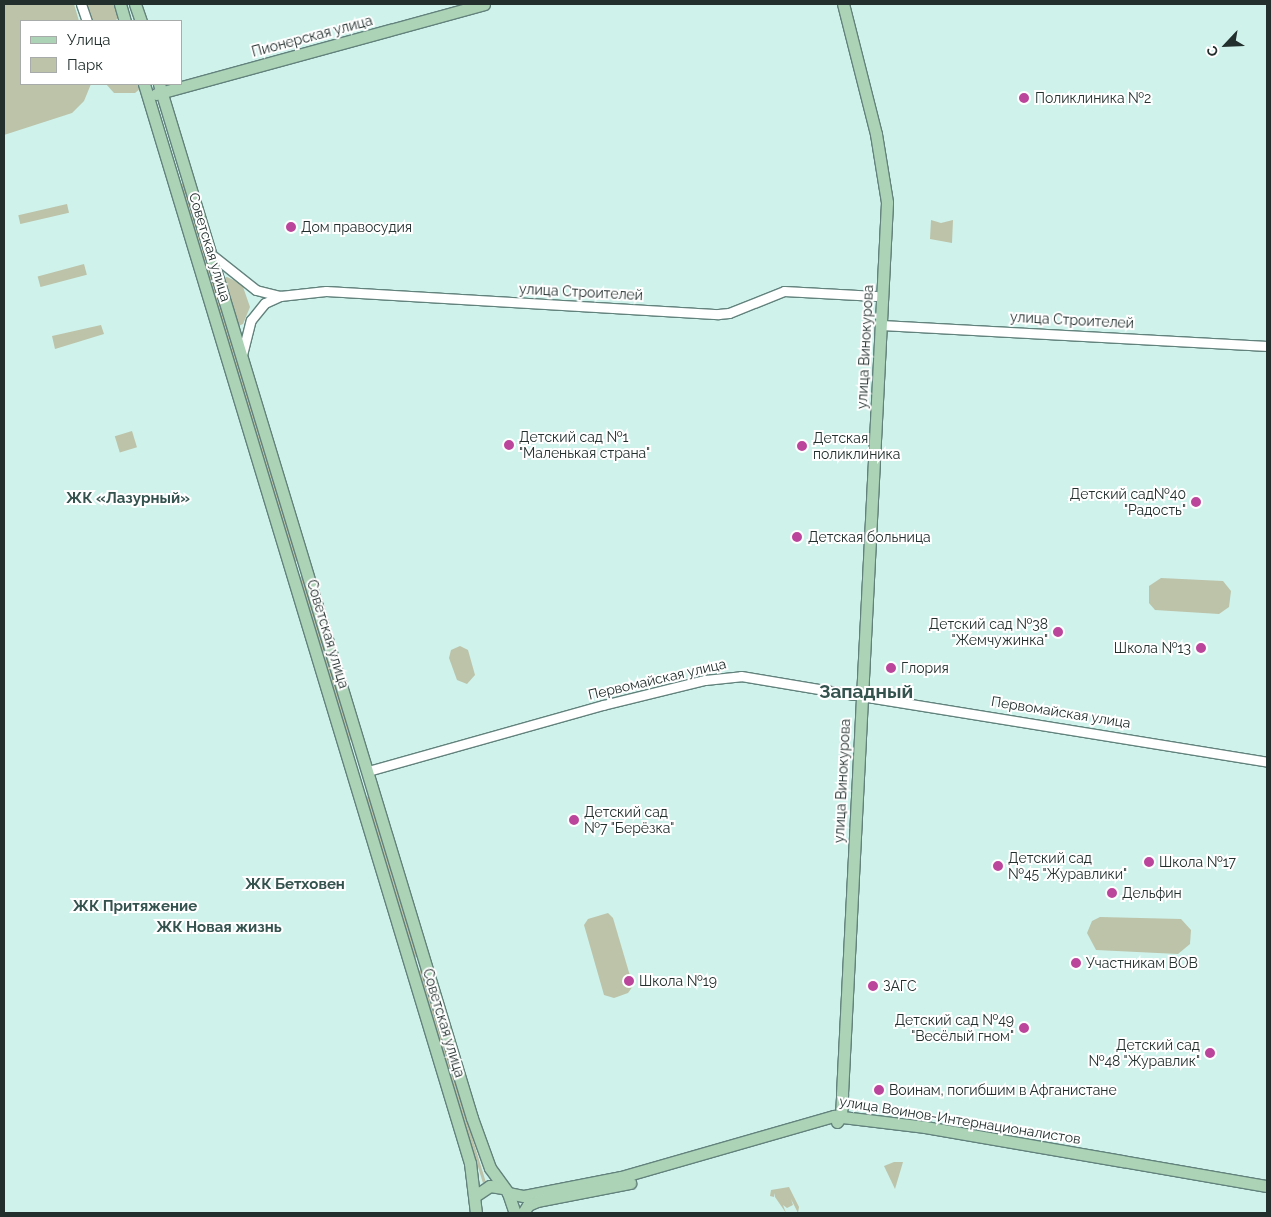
<!DOCTYPE html>
<html>
<head>
<meta charset="utf-8">
<style>
	body { margin:0 }
	#map { position:relative; width:1271px; height:1217px; overflow:hidden; background:#cff2eb; font-family:Raleway,sans-serif }
	div>[style] { position:absolute }
	[style*='--x'] { left:calc(var(--x)*1px); top:calc(var(--y)*1px); width:calc(var(--w)*1px); rotate:calc(var(--a)*1deg) }
	.green>* { inset:0; background:#bcc3a9; transform-origin:0 0 }
	.roads { filter:drop-shadow(1px 0 #62827c) drop-shadow(-1px 0 #62827c) drop-shadow(0 1px #62827c) drop-shadow(0 -1px #62827c) }
	.minor>* { height:9px; margin:-4.5px; padding:0 4.5px; transform-origin:4.5px; border-radius:4.5px; background:#fff }
	.major>* { height:11px; margin:-5.5px; padding:0 5.5px; transform-origin:5.5px; border-radius:5.5px; background:#acd3b6 }
	.dots>* { width:14px; height:14px; translate:-50% -50%; box-sizing:border-box; border:2px solid #fff; border-radius:50% }
	span { translate:-50% -50%; white-space:nowrap; text-align:center; line-height:1.15; -webkit-text-stroke:4px #fff; paint-order:stroke }
	.street-label { font-size:14px; color:#222f2d }
	.poi-label { font-size:14px; color:#222f2d }
	.left { translate:0 -50%; text-align:left }
	.right { translate:-100% -50%; text-align:right }
	.neighbourhood-label { font-size:15px; color:#34534e; font-weight:700 }
	.district-label { font-size:19px; color:#34534e; font-weight:700 }
	.frame { position:absolute; inset:0; border:5px solid #222f2d; pointer-events:none }
	.legend { position:absolute; left:20px; top:20px; width:162px; height:65px; box-sizing:border-box; background:#fff; border:1px solid #a7acab; margin:0; padding:6px 9px; list-style:none; font-size:15px; color:#222f2d }
	.legend li { display:flex; align-items:center; gap:10px; height:25px }
	.legend b { width:25px; border:1px solid #a7acab }
	.north { position:absolute; left:1201px; top:20px; width:50px; height:50px; -webkit-text-stroke:4px #fff; paint-order:stroke; rotate:245deg; font-size:14px; font-weight:700; line-height:20px; text-align:center; color:#222f2d }
	.north::after { content:''; display:block; margin:auto; width:18px; height:22px; background:#222f2d; clip-path:polygon(50% 0,100% 100%,50% 72%,0 100%) }
</style>
</head>
<body>
<div id="map">
	<div class="green">
		<i style="clip-path:polygon(4px 4px,74px 4px,79px 21px,21px 21px,21px 84px,91px 84px,84px 101px,72px 113px,4px 135px)"></i>
		<i style="clip-path:polygon(84px 4px,114px 4px,118px 16px,116px 21px,90px 21px)"></i>
		<i style="clip-path:polygon(106px 84px,139px 84px,141px 88px,135px 93px,114px 93px)"></i>
		<i style="left:183px;top:184px;width:394px;height:3px;rotate:73deg"></i>
		<i style="left:67px;top:204px;width:9px;height:50px;rotate:77deg"></i>
		<i style="clip-path:polygon(931px 220px,941px 223px,953px 220px,952px 243px,930px 239px)"></i>
		<i style="left:84px;top:264px;width:11px;height:48px;rotate:75deg"></i>
		<i style="clip-path:polygon(227px 277px,242px 284px,250px 307px,243px 324px,238px 326px,223px 278px)"></i>
		<i style="clip-path:polygon(101px 325px,104px 334px,55px 349px,52px 336px)"></i>
		<i style="left:132px;top:431px;width:17px;height:18px;rotate:73deg"></i>
		<i style="clip-path:polygon(302px 576px,352px 740px,349px 741px,300px 577px)"></i>
		<i style="clip-path:polygon(1161px 578px,1223px 581px,1231px 591px,1229px 607px,1219px 614px,1155px 610px,1149px 603px,1149px 586px)"></i>
		<i style="clip-path:polygon(460px 646px,468px 650px,475px 675px,467px 684px,457px 680px,449px 658px,451px 650px)"></i>
		<i style="clip-path:polygon(369px 796px,418px 957px,414px 958px,366px 797px)"></i>
		<i style="clip-path:polygon(608px 913px,613px 918px,633px 986px,628px 993px,614px 998px,604px 995px,584px 925px,588px 919px)"></i>
		<i style="clip-path:polygon(1100px 917px,1181px 919px,1191px 930px,1190px 944px,1178px 954px,1096px 950px,1087px 933px,1092px 921px)"></i>
		<i style="left:421px;top:970px;width:223px;height:3px;rotate:73deg"></i>
		<i style="clip-path:polygon(894px 1162px,903px 1162px,895px 1189px,884px 1166px)"></i>
		<i style="clip-path:polygon(789px 1187px,799px 1207px,798px 1213px,791px 1199px,793px 1205px,787px 1208px,783px 1205px,786px 1213px,775px 1197px,775px 1193px,774px 1197px,770px 1196px,771px 1190px)"></i>
	</div>
	<div class="roads">
		<div class="minor">
			<i style="--x:81;--y:4;--w:18;--a:71"></i>
			<i style="--x:212;--y:255;--w:56;--a:38.5"></i>
			<i style="--x:256;--y:290;--w:25;--a:14"></i>
			<i style="--x:280;--y:296;--w:46;--a:-6.2"></i>
			<i style="--x:326;--y:291;--w:393;--a:3.4"></i>
			<i style="--x:718;--y:314;--w:11;--a:-5"></i>
			<i style="--x:729;--y:313;--w:59;--a:-21.8"></i>
			<i style="--x:784;--y:291;--w:92;--a:3.1"></i>
			<i style="--x:881;--y:325;--w:387;--a:3.1"></i>
			<i style="--x:242;--y:355;--w:36;--a:-76"></i>
			<i style="--x:251;--y:320;--w:22;--a:-51"></i>
			<i style="--x:265;--y:303;--w:17;--a:-25"></i>
			<i style="--x:861;--y:696;--w:411;--a:9.2"></i>
			<i style="--x:368;--y:771;--w:244;--a:-15.7"></i>
			<i style="--x:603;--y:705;--w:105;--a:-13.8"></i>
			<i style="--x:705;--y:680;--w:36;--a:-6"></i>
			<i style="--x:741;--y:676;--w:115;--a:9.5"></i>
		</div>
		<div class="major">
			<i style="--x:120;--y:4;--w:18;--a:74"></i>
			<i style="--x:135;--y:4;--w:18;--a:71"></i>
			<i style="--x:144;--y:84;--w:1127;--a:73.19"></i>
			<i style="--x:470;--y:1163;--w:50;--a:83.2"></i>
			<i style="--x:159;--y:84;--w:1080;--a:73.16"></i>
			<i style="--x:472;--y:1118;--w:53;--a:70.2"></i>
			<i style="--x:490;--y:1168;--w:31;--a:54"></i>
			<i style="--x:508;--y:1193;--w:21;--a:71"></i>
			<i style="--x:156;--y:94;--w:340;--a:-15.3"></i>
			<i style="--x:837;--y:1122;--w:7;--a:-56"></i>
			<i style="--x:841;--y:1116;--w:22;--a:-87"></i>
			<i style="--x:842;--y:1094;--w:893;--a:-87.11"></i>
			<i style="--x:887;--y:202;--w:69;--a:-99.2"></i>
			<i style="--x:876;--y:134;--w:134;--a:-104.2"></i>
			<i style="--x:508;--y:1193;--w:16;--a:11"></i>
			<i style="--x:524;--y:1196;--w:99;--a:-11.1"></i>
			<i style="--x:621;--y:1177;--w:222;--a:-16"></i>
			<i style="--x:834;--y:1116;--w:92;--a:6.9"></i>
			<i style="--x:925;--y:1127;--w:347;--a:9.8"></i>
			<i style="--x:475;--y:1196;--w:18;--a:-34"></i>
			<i style="--x:490;--y:1186;--w:13;--a:9"></i>
			<i style="--x:523;--y:1213;--w:9;--a:-58"></i>
			<i style="--x:528;--y:1205;--w:10;--a:-24"></i>
			<i style="--x:537;--y:1201;--w:95;--a:-11"></i>
		</div>
	</div>
	<div class="dots">
		<i style="left:1024px;top:98px;background:#bc459c"></i>
		<i style="left:291px;top:227px;background:#bc459c"></i>
		<i style="left:509px;top:445px;background:#bc459c"></i>
		<i style="left:802px;top:446px;background:#bc459c"></i>
		<i style="left:1196px;top:502px;background:#bc459c"></i>
		<i style="left:797px;top:537px;background:#bc459c"></i>
		<i style="left:1058px;top:632px;background:#bc459c"></i>
		<i style="left:1201px;top:648px;background:#bc459c"></i>
		<i style="left:891px;top:668px;background:#bc459c"></i>
		<i style="left:574px;top:820px;background:#bc459c"></i>
		<i style="left:1149px;top:862px;background:#bc459c"></i>
		<i style="left:998px;top:866px;background:#bc459c"></i>
		<i style="left:1112px;top:893px;background:#bc459c"></i>
		<i style="left:1076px;top:963px;background:#bc459c"></i>
		<i style="left:629px;top:981px;background:#bc459c"></i>
		<i style="left:873px;top:986px;background:#bc459c"></i>
		<i style="left:1024px;top:1028px;background:#bc459c"></i>
		<i style="left:1210px;top:1053px;background:#bc459c"></i>
		<i style="left:879px;top:1090px;background:#bc459c"></i>
	</div>
	<div class="street-label">
		<span style="left:312px;top:36px;rotate:-15deg">Пионерская улица</span>
		<span style="left:210px;top:247px;rotate:73deg">Советская улица</span>
		<span style="left:581px;top:292px;rotate:3deg">улица Строителей</span>
		<span style="left:1072px;top:320px;rotate:3deg">улица Строителей</span>
		<span style="left:865px;top:347px;rotate:-87deg">улица Винокурова</span>
		<span style="left:328px;top:634px;rotate:73deg">Советская улица</span>
		<span style="left:657px;top:679px;rotate:-13deg">Первомайская улица</span>
		<span style="left:1061px;top:712px;rotate:9deg">Первомайская улица</span>
		<span style="left:842px;top:781px;rotate:-87deg">улица Винокурова</span>
		<span style="left:444px;top:1023px;rotate:73deg">Советская улица</span>
		<span style="left:960px;top:1120px;rotate:9deg">улица Воинов-Интернационалистов</span>
	</div>
	<div class="poi-label">
		<span class="left" style="left:1035px;top:98px">Поликлиника №2</span>
		<span class="left" style="left:301px;top:227px">Дом правосудия</span>
		<span class="left" style="left:519px;top:445px">Детский сад №1<br>"Маленькая страна"</span>
		<span class="left" style="left:813px;top:446px">Детская<br>поликлиника</span>
		<span class="right" style="left:1186px;top:502px">Детский сад№40<br>"Радость"</span>
		<span class="left" style="left:808px;top:537px">Детская больница</span>
		<span class="right" style="left:1048px;top:632px">Детский сад №38<br>"Жемчужинка"</span>
		<span class="right" style="left:1191px;top:648px">Школа №13</span>
		<span class="left" style="left:901px;top:668px">Глория</span>
		<span class="left" style="left:584px;top:820px">Детский сад<br>№7 "Берёзка"</span>
		<span class="left" style="left:1008px;top:866px">Детский сад<br>№45 "Журавлики"</span>
		<span class="left" style="left:1159px;top:862px">Школа №17</span>
		<span class="left" style="left:1122px;top:893px">Дельфин</span>
		<span class="left" style="left:1086px;top:963px">Участникам ВОВ</span>
		<span class="left" style="left:639px;top:981px">Школа №19</span>
		<span class="left" style="left:883px;top:986px">ЗАГС</span>
		<span class="right" style="left:1014px;top:1028px">Детский сад №49<br>"Весёлый гном"</span>
		<span class="right" style="left:1200px;top:1053px">Детский сад<br>№48 "Журавлик"</span>
		<span class="left" style="left:889px;top:1090px">Воинам, погибшим в Афганистане</span>
	</div>
	<div class="neighbourhood-label">
		<span style="left:128px;top:499px">ЖК «Лазурный»</span>
		<span style="left:295px;top:885px">ЖК Бетховен</span>
		<span style="left:135px;top:907px">ЖК Притяжение</span>
		<span style="left:219px;top:928px">ЖК Новая жизнь</span>
	</div>
	<div class="district-label">
		<span style="left:866px;top:692px">Западный</span>
	</div>
	<div class="frame"></div>
	<ul class="legend">
	<li><b style="height:6px;background:#acd3b6"></b>Улица</li>
	<li><b style="height:14px;background:#bcc3a9"></b>Парк</li>
	</ul>
	<div class="north">С</div>
</div>
</body>
</html>
